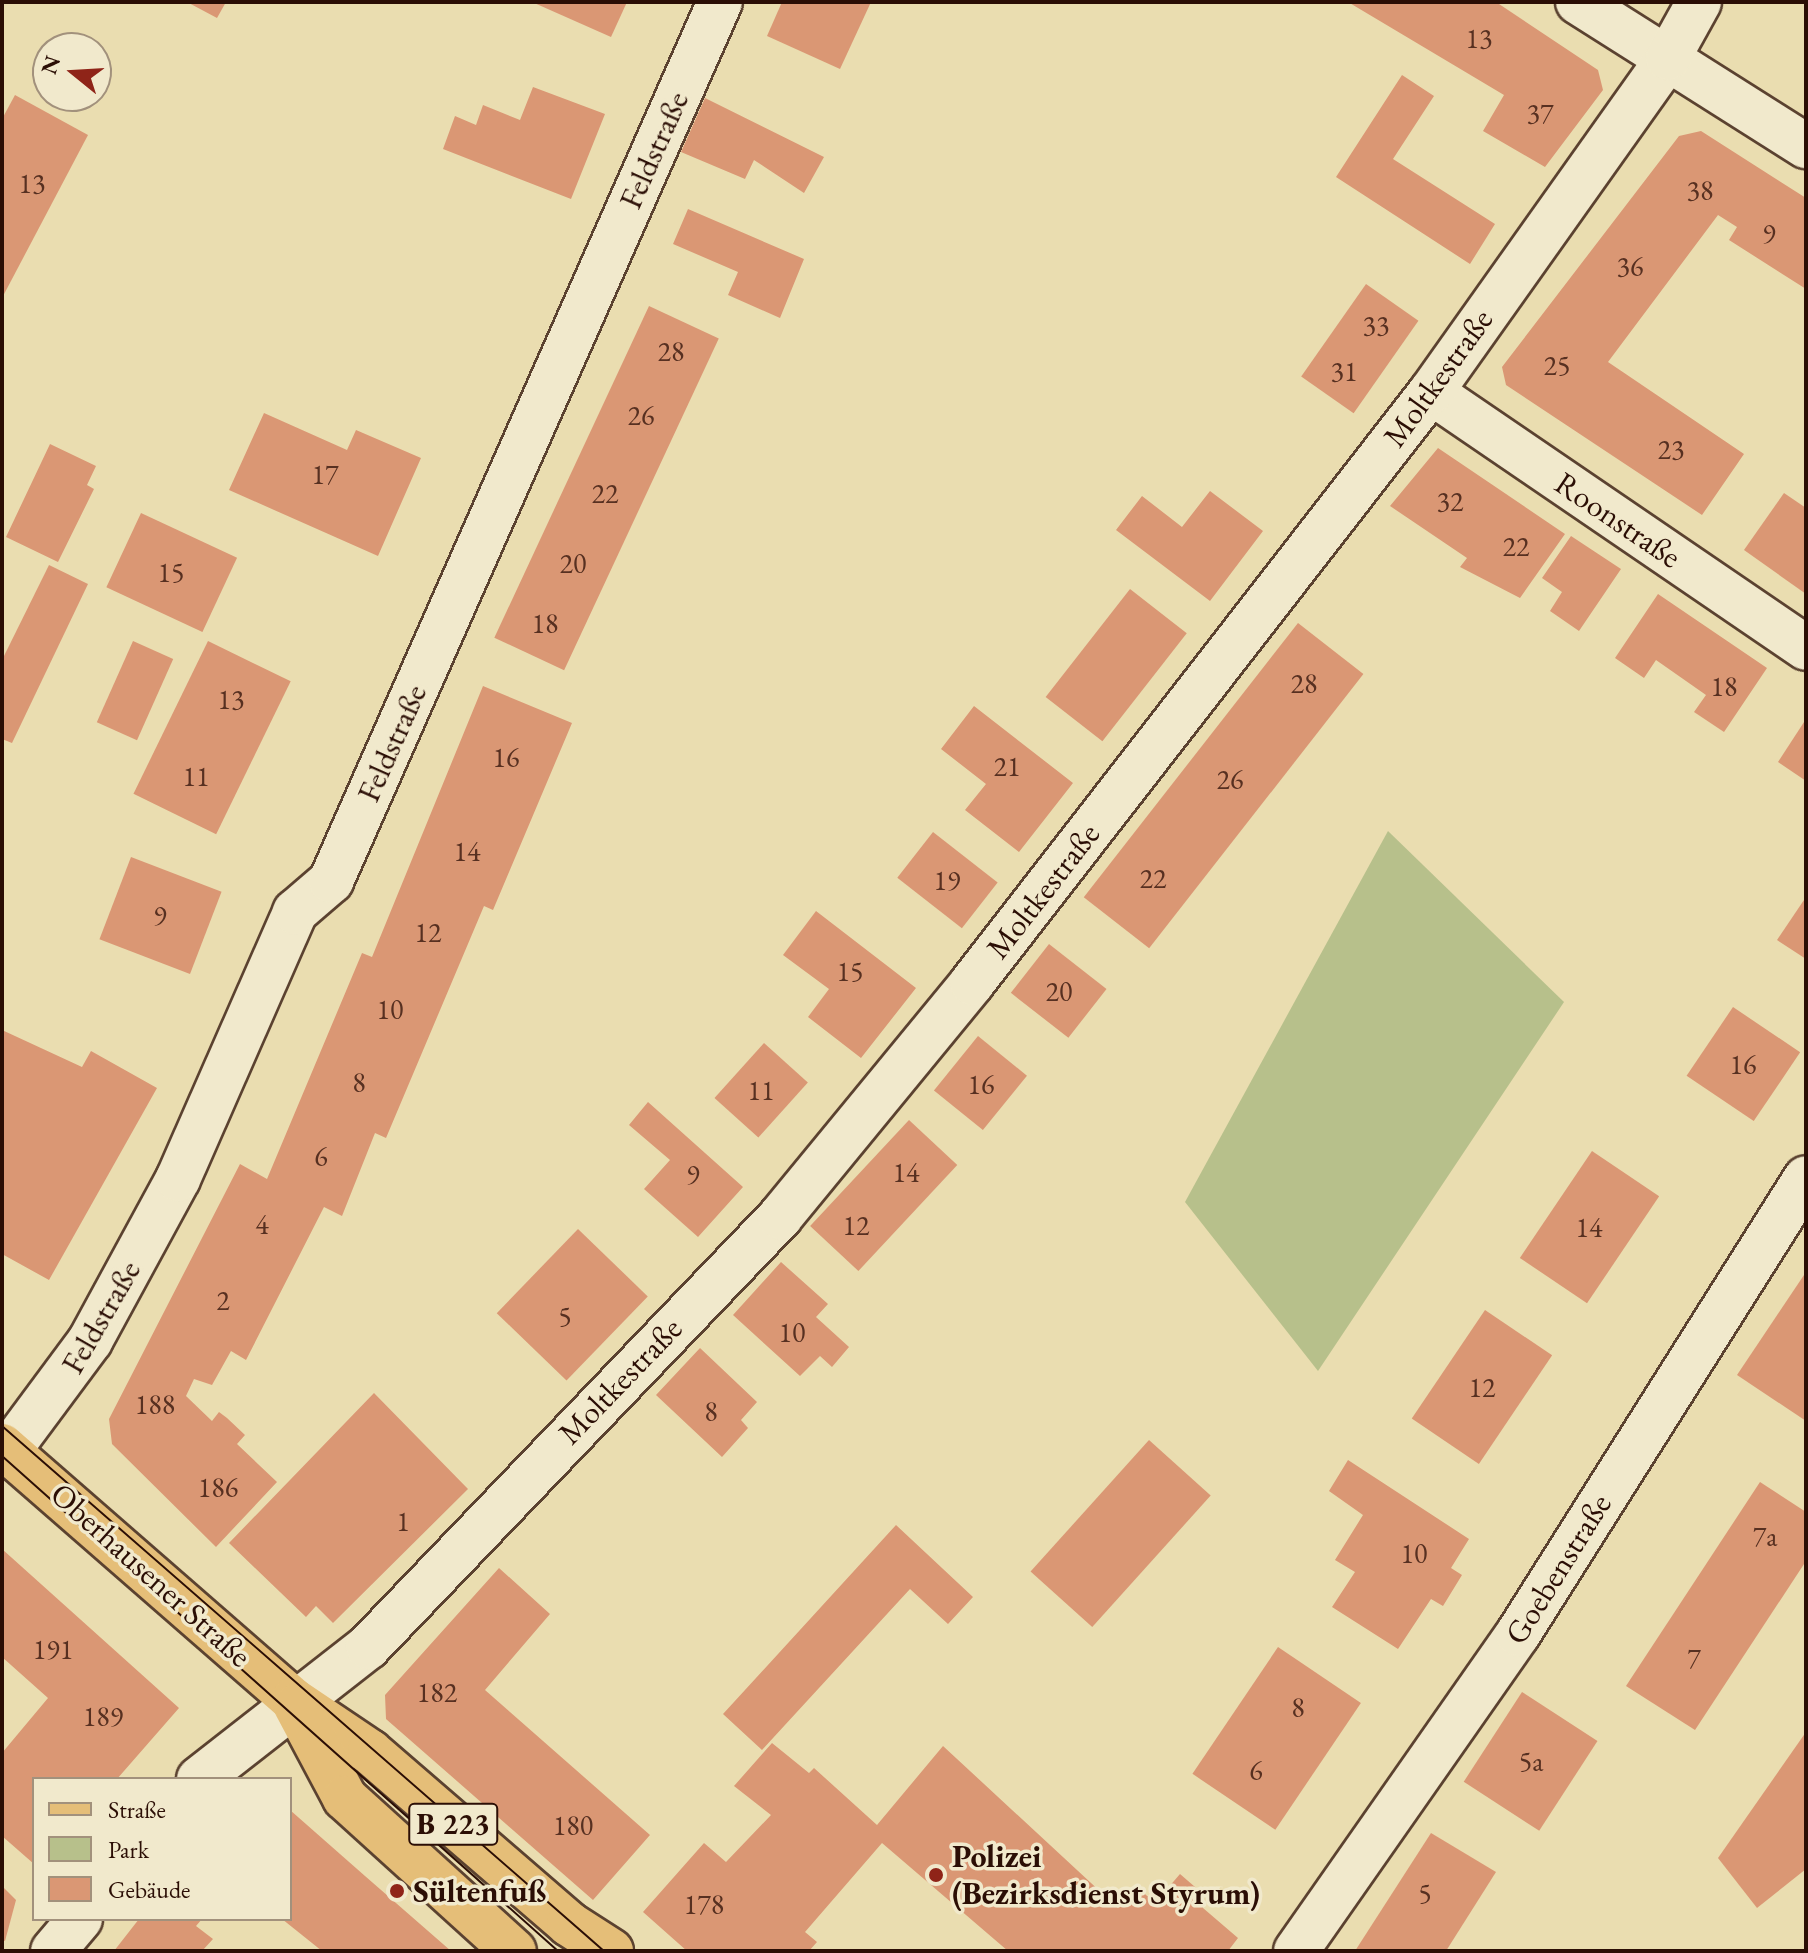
<!DOCTYPE html>
<html>
<head>
<meta charset="utf-8">
<style>
	body { margin:0 }
	#map { position:relative; width:1808px; height:1953px; overflow:hidden; background:#eaddb0; font-family:"EB Garamond",serif }
	div>[style] { position:absolute }
	[style*='--x'] { left:calc(var(--x)*1px); top:calc(var(--y)*1px); width:calc(var(--w)*1px); rotate:calc(var(--a)*1deg) }
	.green>* { inset:0; background:#b7c08b }
	.building>* { inset:0; background:#da9774; transform-origin:0 0 }
	.roads { filter:drop-shadow(2px 0 #5b4230) drop-shadow(-2px 0 #5b4230) drop-shadow(0 2px #5b4230) drop-shadow(0 -2px #5b4230) }
	.minor>* { height:44px; margin:-22px; padding:0 22px; transform-origin:22px; border-radius:22px; background:#f1e9cc }
	.primary>* { height:44px; margin:-22px; padding:0 22px; transform-origin:22px; border-radius:22px; background:#e5be78 }
	.tram>* { height:2px; margin:-1px; padding:0 1px; transform-origin:1px; border-radius:1px; background:#2b0e05 }
	.dots>* { width:22px; height:22px; translate:-50% -50%; box-sizing:border-box; border:4px solid #f1e9cc; border-radius:50% }
	span { translate:-50% -50%; white-space:nowrap; text-align:center; line-height:1.15; -webkit-text-stroke:7px #f1e9cc; paint-order:stroke }
	.number-label { font-size:28px; color:#573021 }
	.number-label span { -webkit-text-stroke-width:0 }
	.shield-label span { padding:2px 6px; background:#f1e9cc; border:2px solid; border-radius:6px; -webkit-text-stroke-width:0 }
	.shield-label { font-size:30px; color:#2b0e05; font-weight:700 }
	.street-label { font-size:32px; color:#2b0e05 }
	.poi-label { font-size:32px; color:#2b0e05; font-weight:700 }
	.left { translate:0 -50%; text-align:left }
	.frame { position:absolute; inset:0; border:4px solid #2b0e05; pointer-events:none }
	.legend { position:absolute; left:32px; top:1777px; width:260px; height:144px; box-sizing:border-box; background:#f1e9cc; border:2px solid #a2917c; margin:0; padding:10px 14px; list-style:none; font-size:24px; color:#2b0e05 }
	.legend li { display:flex; align-items:center; gap:16px; height:40px }
	.legend b { width:40px; border:2px solid #a2917c }
	.north { position:absolute; left:32px; top:32px; width:80px; height:80px; box-sizing:border-box; background:#f1e9cc; border:2px solid #a2917c; border-radius:50%; rotate:288deg; font-size:22px; font-weight:700; line-height:32px; text-align:center; color:#2b0e05 }
	.north::after { content:''; display:block; margin:auto; width:28px; height:36px; background:#8f2418; clip-path:polygon(50% 0,100% 100%,50% 72%,0 100%) }
</style>
</head>
<body>
<div id="map">
	<div class="green">
		<i style="clip-path:polygon(1388px 831px,1564px 1002px,1318px 1371px,1185px 1202px)"></i>
	</div>
	<div class="building">
		<i style="clip-path:polygon(187px 2px,226px 2px,217px 18px)"></i>
		<i style="clip-path:polygon(532px 2px,627px 2px,611px 37px)"></i>
		<i style="clip-path:polygon(782px 2px,871px 2px,840px 69px,767px 36px)"></i>
		<i style="clip-path:polygon(1348px 2px,1496px 2px,1598px 70px,1603px 90px,1545px 167px,1483px 131px,1504px 95px)"></i>
		<i style="clip-path:polygon(1402px 75px,1434px 96px,1393px 159px,1495px 224px,1470px 264px,1336px 177px)"></i>
		<i style="clip-path:polygon(533px 87px,605px 114px,571px 199px,443px 149px,455px 116px,476px 125px,483px 105px,520px 120px)"></i>
		<i style="clip-path:polygon(15px 95px,88px 135px,2px 298px,2px 119px)"></i>
		<i style="clip-path:polygon(705px 98px,824px 157px,804px 193px,754px 160px,745px 179px,681px 152px)"></i>
		<i style="clip-path:polygon(1701px 131px,1806px 198px,1806px 289px,1729px 240px,1737px 227px,1718px 215px,1608px 362px,1744px 454px,1702px 515px,1506px 385px,1502px 367px,1679px 136px)"></i>
		<i style="clip-path:polygon(688px 209px,804px 259px,780px 318px,728px 295px,738px 272px,673px 244px)"></i>
		<i style="left:1366px;top:284px;width:64px;height:113px;rotate:35deg"></i>
		<i style="left:649px;top:306px;width:77px;height:366px;rotate:25deg"></i>
		<i style="clip-path:polygon(264px 413px,347px 450px,356px 430px,421px 458px,378px 556px,229px 490px)"></i>
		<i style="clip-path:polygon(50px 444px,96px 466px,87px 485px,94px 489px,58px 562px,6px 537px)"></i>
		<i style="clip-path:polygon(1438px 448px,1565px 534px,1520px 598px,1460px 567px,1467px 558px,1390px 506px)"></i>
		<i style="clip-path:polygon(1210px 491px,1263px 531px,1210px 601px,1116px 530px,1142px 496px,1182px 527px)"></i>
		<i style="clip-path:polygon(1784px 493px,1806px 508px,1806px 594px,1744px 550px)"></i>
		<i style="left:141px;top:513px;width:106px;height:82px;rotate:25deg"></i>
		<i style="clip-path:polygon(1571px 536px,1621px 569px,1579px 631px,1550px 611px,1562px 592px,1542px 578px)"></i>
		<i style="clip-path:polygon(49px 565px,88px 584px,12px 743px,2px 739px,2px 660px)"></i>
		<i style="left:1130px;top:589px;width:72px;height:137px;rotate:38deg"></i>
		<i style="clip-path:polygon(1658px 594px,1767px 668px,1724px 732px,1694px 712px,1706px 695px,1656px 660px,1644px 678px,1615px 658px)"></i>
		<i style="left:1298px;top:623px;width:83px;height:348px;rotate:38deg"></i>
		<i style="left:133px;top:641px;width:44px;height:89px;rotate:24deg"></i>
		<i style="left:208px;top:641px;width:92px;height:170px;rotate:26deg"></i>
		<i style="clip-path:polygon(483px 686px,572px 723px,493px 910px,484px 906px,386px 1138px,375px 1133px,342px 1216px,324px 1207px,246px 1360px,231px 1351px,212px 1385px,194px 1379px,186px 1396px,212px 1421px,219px 1412px,227px 1418px,245px 1435px,237px 1444px,277px 1482px,216px 1547px,112px 1444px,109px 1419px,240px 1164px,267px 1179px,362px 953px,372px 957px)"></i>
		<i style="clip-path:polygon(974px 706px,1073px 783px,1019px 852px,965px 810px,986px 784px,941px 749px)"></i>
		<i style="clip-path:polygon(1806px 719px,1806px 781px,1778px 762px)"></i>
		<i style="left:933px;top:832px;width:82px;height:58px;rotate:38deg"></i>
		<i style="left:131px;top:857px;width:97px;height:88px;rotate:21deg"></i>
		<i style="clip-path:polygon(1806px 897px,1806px 959px,1777px 940px)"></i>
		<i style="clip-path:polygon(816px 911px,916px 988px,861px 1058px,808px 1017px,829px 989px,783px 955px)"></i>
		<i style="left:1049px;top:944px;width:73px;height:62px;rotate:38deg"></i>
		<i style="left:1733px;top:1007px;width:81px;height:83px;rotate:34deg"></i>
		<i style="clip-path:polygon(2px 1030px,82px 1067px,91px 1051px,157px 1088px,49px 1280px,2px 1254px)"></i>
		<i style="left:978px;top:1036px;width:63px;height:70px;rotate:39deg"></i>
		<i style="left:764px;top:1043px;width:59px;height:74px;rotate:42deg"></i>
		<i style="clip-path:polygon(648px 1102px,743px 1187px,698px 1237px,644px 1189px,670px 1160px,629px 1125px)"></i>
		<i style="left:909px;top:1120px;width:66px;height:145px;rotate:43deg"></i>
		<i style="left:1592px;top:1151px;width:81px;height:129px;rotate:34deg"></i>
		<i style="left:578px;top:1229px;width:97px;height:117px;rotate:44deg"></i>
		<i style="clip-path:polygon(781px 1262px,828px 1304px,816px 1317px,849px 1347px,832px 1367px,820px 1356px,800px 1376px,733px 1315px)"></i>
		<i style="clip-path:polygon(1806px 1272px,1806px 1421px,1737px 1375px)"></i>
		<i style="left:1485px;top:1310px;width:81px;height:131px;rotate:34deg"></i>
		<i style="clip-path:polygon(700px 1348px,757px 1402px,741px 1420px,748px 1428px,722px 1457px,656px 1395px)"></i>
		<i style="clip-path:polygon(374px 1393px,468px 1489px,333px 1623px,316px 1606px,306px 1617px,229px 1543px)"></i>
		<i style="left:1149px;top:1440px;width:83px;height:177px;rotate:42deg"></i>
		<i style="clip-path:polygon(1348px 1460px,1469px 1539px,1451px 1568px,1462px 1575px,1443px 1606px,1431px 1599px,1398px 1649px,1332px 1607px,1355px 1572px,1335px 1560px,1363px 1515px,1329px 1491px)"></i>
		<i style="clip-path:polygon(1760px 1482px,1806px 1512px,1806px 1561px,1695px 1730px,1626px 1686px)"></i>
		<i style="clip-path:polygon(896px 1525px,973px 1597px,948px 1624px,910px 1589px,762px 1750px,723px 1714px)"></i>
		<i style="clip-path:polygon(2px 1549px,179px 1708px,117px 1779px,34px 1779px,34px 1864px,2px 1836px,2px 1753px,48px 1698px,2px 1657px)"></i>
		<i style="clip-path:polygon(499px 1568px,550px 1614px,485px 1690px,650px 1835px,593px 1900px,386px 1719px,385px 1695px)"></i>
		<i style="left:1278px;top:1647px;width:100px;height:153px;rotate:34deg"></i>
		<i style="left:1522px;top:1692px;width:90px;height:107px;rotate:33deg"></i>
		<i style="clip-path:polygon(1806px 1732px,1806px 1869px,1757px 1908px,1718px 1858px)"></i>
		<i style="clip-path:polygon(772px 1743px,809px 1773px,814px 1768px,877px 1825px,943px 1746px,1118px 1908px,1137px 1887px,1155px 1903px,1180px 1874px,1202px 1893px,1203px 1908px,1238px 1938px,1228px 1951px,1008px 1951px,882px 1843px,805px 1932px,817px 1942px,809px 1951px,687px 1951px,643px 1912px,704px 1843px,726px 1862px,771px 1815px,734px 1786px)"></i>
		<i style="clip-path:polygon(290px 1810px,365px 1876px,451px 1951px,322px 1951px,282px 1919px,290px 1919px)"></i>
		<i style="clip-path:polygon(1431px 1833px,1496px 1872px,1446px 1951px,1355px 1951px)"></i>
		<i style="clip-path:polygon(2px 1886px,16px 1900px,5px 1941px,2px 1940px)"></i>
		<i style="clip-path:polygon(139px 1919px,202px 1919px,196px 1926px,213px 1939px,202px 1951px,114px 1951px)"></i>
	</div>
	<div class="roads">
		<div class="minor">
			<i style="--x:1578;--y:2;--w:270;--a:32.3"></i>
			<i style="--x:1431;--y:392;--w:454;--a:34.3"></i>
			<i style="--x:9;--y:1450;--w:136;--a:-53.4"></i>
			<i style="--x:90;--y:1341;--w:184;--a:-61.5"></i>
			<i style="--x:178;--y:1179;--w:292;--a:-66.3"></i>
			<i style="--x:295;--y:912;--w:48;--a:-40.7"></i>
			<i style="--x:331;--y:881;--w:961;--a:-66.13"></i>
			<i style="--x:199;--y:1779;--w:214;--a:-38"></i>
			<i style="--x:368;--y:1647;--w:596;--a:-46.22"></i>
			<i style="--x:780;--y:1217;--w:303;--a:-50.6"></i>
			<i style="--x:972;--y:983;--w:748;--a:-52.17"></i>
			<i style="--x:1431;--y:392;--w:410;--a:-54.6"></i>
			<i style="--x:1668;--y:58;--w:64;--a:-61"></i>
			<i style="--x:53;--y:1951;--w:42;--a:-49.8"></i>
			<i style="--x:1296;--y:1951;--w:387;--a:-55"></i>
			<i style="--x:1518;--y:1634;--w:539;--a:-57.72"></i>
		</div>
		<div class="primary">
			<i style="--x:2;--y:1446;--w:386;--a:41.1"></i>
			<i style="--x:293;--y:1700;--w:93;--a:34"></i>
			<i style="--x:370;--y:1752;--w:263;--a:40.8"></i>
			<i style="--x:569;--y:1924;--w:50;--a:32.7"></i>
			<i style="--x:296;--y:1706;--w:104;--a:62"></i>
			<i style="--x:345;--y:1798;--w:228;--a:42.2"></i>
		</div>
	</div>
	<div class="tram">
		<i style="--x:2;--y:1426;--w:799;--a:41.09"></i>
		<i style="--x:2;--y:1456;--w:744;--a:41.68"></i>
	</div>
	<div class="dots">
		<i style="left:936px;top:1875px;background:#8f2418"></i>
		<i style="left:397px;top:1891px;background:#8f2418"></i>
	</div>
	<div class="number-label">
		<span style="left:1479px;top:38px">13</span>
		<span style="left:1540px;top:113px">37</span>
		<span style="left:32px;top:183px">13</span>
		<span style="left:1700px;top:190px">38</span>
		<span style="left:1769px;top:233px">9</span>
		<span style="left:1630px;top:266px">36</span>
		<span style="left:1376px;top:325px">33</span>
		<span style="left:671px;top:351px">28</span>
		<span style="left:1557px;top:365px">25</span>
		<span style="left:1344px;top:371px">31</span>
		<span style="left:641px;top:415px">26</span>
		<span style="left:1671px;top:449px">23</span>
		<span style="left:325px;top:474px">17</span>
		<span style="left:605px;top:493px">22</span>
		<span style="left:1450px;top:501px">32</span>
		<span style="left:1516px;top:546px">22</span>
		<span style="left:573px;top:563px">20</span>
		<span style="left:171px;top:572px">15</span>
		<span style="left:545px;top:623px">18</span>
		<span style="left:1304px;top:683px">28</span>
		<span style="left:1724px;top:686px">18</span>
		<span style="left:231px;top:699px">13</span>
		<span style="left:506px;top:757px">16</span>
		<span style="left:1007px;top:766px">21</span>
		<span style="left:196px;top:776px">11</span>
		<span style="left:1230px;top:779px">26</span>
		<span style="left:467px;top:851px">14</span>
		<span style="left:1153px;top:878px">22</span>
		<span style="left:947px;top:880px">19</span>
		<span style="left:160px;top:915px">9</span>
		<span style="left:428px;top:932px">12</span>
		<span style="left:850px;top:971px">15</span>
		<span style="left:1059px;top:991px">20</span>
		<span style="left:390px;top:1009px">10</span>
		<span style="left:1743px;top:1064px">16</span>
		<span style="left:359px;top:1082px">8</span>
		<span style="left:981px;top:1084px">16</span>
		<span style="left:761px;top:1090px">11</span>
		<span style="left:321px;top:1156px">6</span>
		<span style="left:906px;top:1172px">14</span>
		<span style="left:693px;top:1174px">9</span>
		<span style="left:262px;top:1224px">4</span>
		<span style="left:856px;top:1225px">12</span>
		<span style="left:1589px;top:1227px">14</span>
		<span style="left:223px;top:1300px">2</span>
		<span style="left:565px;top:1316px">5</span>
		<span style="left:792px;top:1332px">10</span>
		<span style="left:1482px;top:1387px">12</span>
		<span style="left:155px;top:1404px">188</span>
		<span style="left:711px;top:1411px">8</span>
		<span style="left:218px;top:1487px">186</span>
		<span style="left:403px;top:1521px">1</span>
		<span style="left:1765px;top:1536px">7a</span>
		<span style="left:1414px;top:1553px">10</span>
		<span style="left:53px;top:1649px">191</span>
		<span style="left:1694px;top:1658px">7</span>
		<span style="left:437px;top:1692px">182</span>
		<span style="left:1298px;top:1707px">8</span>
		<span style="left:103px;top:1716px">189</span>
		<span style="left:1531px;top:1761px">5a</span>
		<span style="left:1256px;top:1770px">6</span>
		<span style="left:573px;top:1825px">180</span>
		<span style="left:1425px;top:1893px">5</span>
		<span style="left:704px;top:1904px">178</span>
	</div>
	<div class="shield-label">
		<span style="left:453px;top:1824px">B 223</span>
	</div>
	<div class="street-label">
		<span style="left:654px;top:150px;rotate:-66deg">Feldstraße</span>
		<span style="left:1438px;top:378px;rotate:-54deg">Moltkestraße</span>
		<span style="left:1618px;top:520px;rotate:34deg">Roonstraße</span>
		<span style="left:392px;top:743px;rotate:-66deg">Feldstraße</span>
		<span style="left:1043px;top:891px;rotate:-52deg">Moltkestraße</span>
		<span style="left:101px;top:1317px;rotate:-60deg">Feldstraße</span>
		<span style="left:620px;top:1381px;rotate:-46deg">Moltkestraße</span>
		<span style="left:1558px;top:1569px;rotate:-58deg">Goebenstraße</span>
		<span style="left:151px;top:1575px;rotate:42deg">Oberhausener Straße</span>
	</div>
	<div class="poi-label">
		<span class="left" style="left:952px;top:1875px">Polizei<br>(Bezirksdienst Styrum)</span>
		<span class="left" style="left:413px;top:1891px">Sültenfuß</span>
	</div>
	<div class="frame"></div>
	<ul class="legend">
	<li><b style="height:10px;background:#e5be78"></b>Straße</li>
	<li><b style="height:22px;background:#b7c08b"></b>Park</li>
	<li><b style="height:22px;background:#da9774"></b>Gebäude</li>
	</ul>
	<div class="north">N</div>
</div>
</body>
</html>
